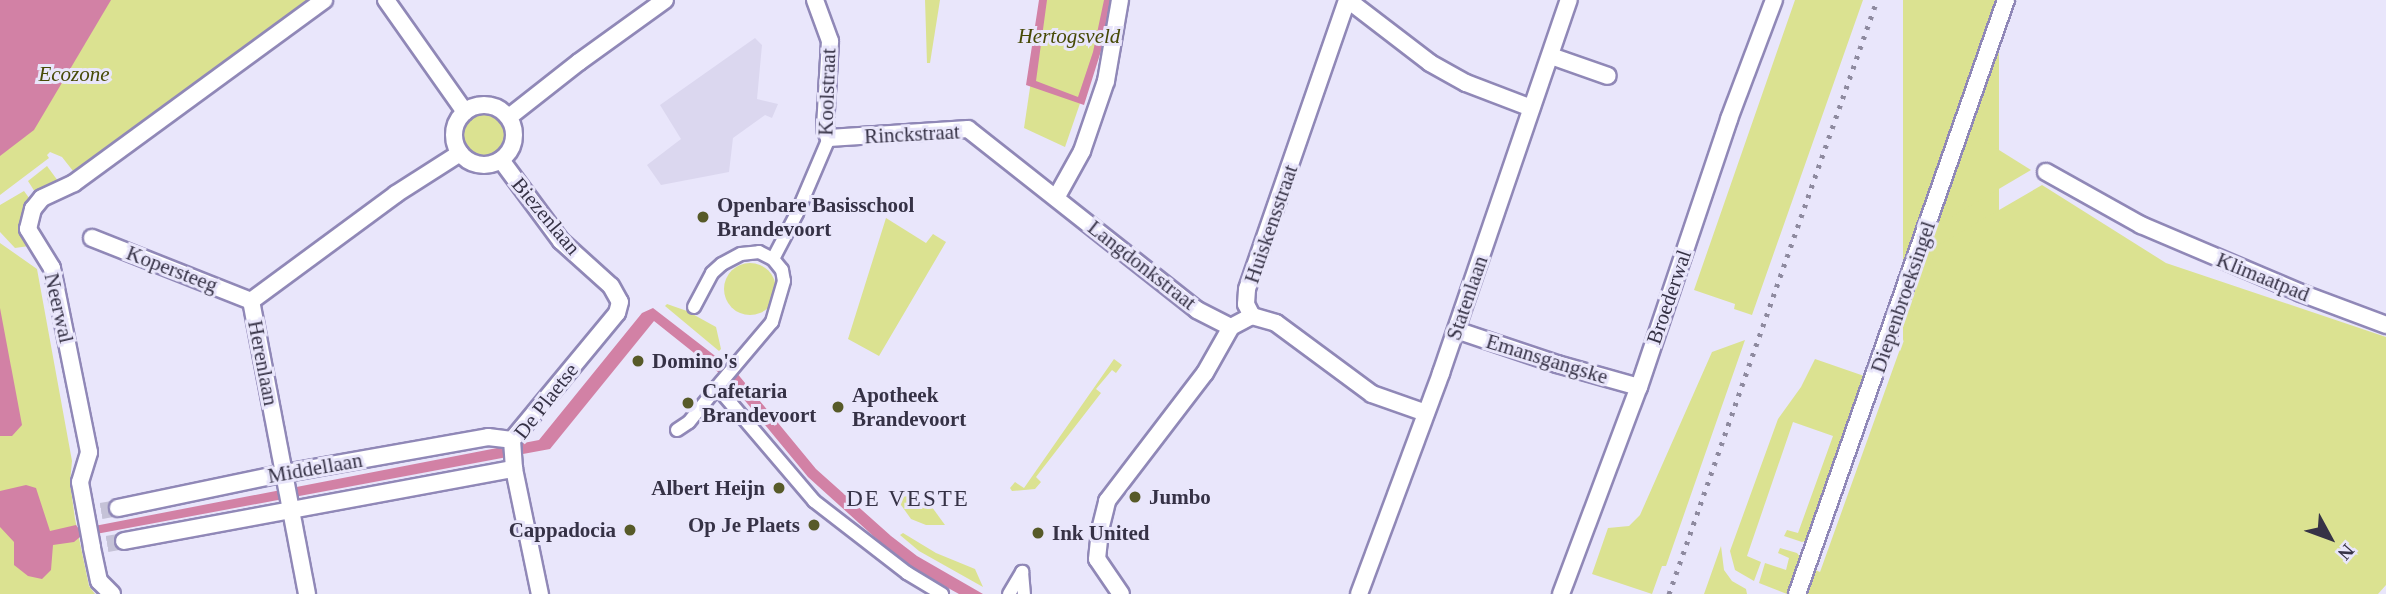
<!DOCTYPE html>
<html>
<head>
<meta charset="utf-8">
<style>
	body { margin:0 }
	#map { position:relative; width:2386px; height:594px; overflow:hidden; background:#e9e6fb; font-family:Georgia,serif }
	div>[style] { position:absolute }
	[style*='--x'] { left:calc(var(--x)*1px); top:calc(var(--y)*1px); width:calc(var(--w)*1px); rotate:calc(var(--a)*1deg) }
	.built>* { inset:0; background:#dbd7ef }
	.green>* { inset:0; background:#dbe291; transform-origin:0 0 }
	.round { border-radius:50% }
	.water>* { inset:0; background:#d281a5 }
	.minor-tunnel>* { height:16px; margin-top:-8px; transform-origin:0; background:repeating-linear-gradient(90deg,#c5c2d7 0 16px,transparent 0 24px) }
	.roads { filter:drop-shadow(2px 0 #9088b7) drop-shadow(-2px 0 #9088b7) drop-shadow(0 2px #9088b7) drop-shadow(0 -2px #9088b7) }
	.pedestrian>* { height:12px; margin:-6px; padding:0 6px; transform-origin:6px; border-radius:6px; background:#fff }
	.minor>* { height:16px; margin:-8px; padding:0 8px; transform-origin:8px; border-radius:8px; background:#fff }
	.minor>.ring { margin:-8px; padding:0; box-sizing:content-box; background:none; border:16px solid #fff; border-radius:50% }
	.rail>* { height:5px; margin-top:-2.5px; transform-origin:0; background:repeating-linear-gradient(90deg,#8e8a9f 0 3.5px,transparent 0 10.5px) }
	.dots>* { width:19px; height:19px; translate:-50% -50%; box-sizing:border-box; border:4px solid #e9e6fb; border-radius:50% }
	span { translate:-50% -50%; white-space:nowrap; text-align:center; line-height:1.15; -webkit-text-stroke:6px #e9e6fb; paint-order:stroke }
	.park-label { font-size:21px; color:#474a06; font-style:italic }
	.street-label { font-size:21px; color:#363246 }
	.poi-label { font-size:21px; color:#363246; font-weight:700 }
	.left { translate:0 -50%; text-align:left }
	.right { translate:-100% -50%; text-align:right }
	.neighbourhood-label { font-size:23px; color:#363246; letter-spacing:2px }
	.north { position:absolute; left:2295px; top:503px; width:70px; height:70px; -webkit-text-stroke:5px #e9e6fb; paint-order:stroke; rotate:131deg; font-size:19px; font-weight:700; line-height:28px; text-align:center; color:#363246 }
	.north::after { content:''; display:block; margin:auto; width:24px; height:32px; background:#363246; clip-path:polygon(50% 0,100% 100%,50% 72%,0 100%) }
</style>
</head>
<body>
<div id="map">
	<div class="built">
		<i style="clip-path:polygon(755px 38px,762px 45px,757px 99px,778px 104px,772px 118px,765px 115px,733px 138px,729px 172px,661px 185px,647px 165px,681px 139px,660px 105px)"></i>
	</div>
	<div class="green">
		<i style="clip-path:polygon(0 0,311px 0,73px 171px,62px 157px,50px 152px,47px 155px,49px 158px,0 195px)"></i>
		<i style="clip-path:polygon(925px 0,940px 0,930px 63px,927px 63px)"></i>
		<i style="clip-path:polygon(1043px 0,1108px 0,1097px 54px,1065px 147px,1024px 128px)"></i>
		<i style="clip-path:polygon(1795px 0,1863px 0,1752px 315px,1734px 309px,1735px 304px,1694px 290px)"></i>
		<i style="left:1903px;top:0;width:96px;height:347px"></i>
		<i class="round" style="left:461px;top:113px;width:46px;height:46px"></i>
		<i style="clip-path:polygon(1967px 130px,2031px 170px,1931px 229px)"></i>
		<i style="clip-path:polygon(47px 166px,58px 181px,35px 192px,28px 181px)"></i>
		<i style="clip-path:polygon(2042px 185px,2166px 263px,2386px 337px,2386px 585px,2378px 594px,1805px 594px,1813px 569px,1820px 572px,1937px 246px)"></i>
		<i style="clip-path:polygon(24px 191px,32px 202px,24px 232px,29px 246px,15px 248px,0 232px,0 205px)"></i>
		<i style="clip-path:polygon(886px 218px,926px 243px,933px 234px,946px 242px,879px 356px,848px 339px)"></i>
		<i style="clip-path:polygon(0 243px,37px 269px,72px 461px,70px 482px,75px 519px,89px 586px,95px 594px,0 594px)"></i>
		<i class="round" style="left:724px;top:263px;width:52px;height:52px"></i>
		<i style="clip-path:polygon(667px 304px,687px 311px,716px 327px,721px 349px,719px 351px,665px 306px)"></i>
		<i style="clip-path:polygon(1745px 340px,1666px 566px,1662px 566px,1652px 594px,1592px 574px,1608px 528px,1629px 526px,1640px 515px,1712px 352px)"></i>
		<i style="clip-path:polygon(1114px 359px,1122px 365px,1116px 373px,1112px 370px,1096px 389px,1101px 393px,1036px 477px,1041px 482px,1035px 489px,1012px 491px,1010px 488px,1015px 482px,1024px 488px)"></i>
		<i style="clip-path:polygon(1815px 359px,1867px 377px,1808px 540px,1802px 542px,1784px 536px,1787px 530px,1798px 533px,1833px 436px,1793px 422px,1747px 556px,1761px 562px,1754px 581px,1735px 570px,1730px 551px,1778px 419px,1801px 387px)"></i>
		<i style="clip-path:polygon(908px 496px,929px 503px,945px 525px,926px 525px,911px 519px,896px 498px)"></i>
		<i style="clip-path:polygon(903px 533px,936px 553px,975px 569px,983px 587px,919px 551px,900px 535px)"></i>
		<i style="clip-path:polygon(1721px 546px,1724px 570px,1732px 581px,1746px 589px,1747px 594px,1704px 594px)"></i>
		<i style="clip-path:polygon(1780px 548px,1797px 553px,1801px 558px,1791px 591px,1787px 594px,1759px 583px,1765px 563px,1786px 570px,1789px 558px,1778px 553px)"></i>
	</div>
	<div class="water">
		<i style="clip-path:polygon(0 0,111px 0,34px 130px,0 156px)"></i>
		<i style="clip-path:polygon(1039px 0,1047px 0,1036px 81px,1078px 97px,1093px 52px,1104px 0,1111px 0,1101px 51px,1084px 105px,1026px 85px)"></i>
		<i style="clip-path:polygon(0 308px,22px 425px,12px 436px,0 436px)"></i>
		<i style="clip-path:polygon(653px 308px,736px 372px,816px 469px,891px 536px,917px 556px,983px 594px,959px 594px,910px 567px,891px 552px,808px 477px,728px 380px,654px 321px,550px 449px,80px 537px,74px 542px,53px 545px,51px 570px,42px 579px,28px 576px,14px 565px,14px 542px,0 527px,0 491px,26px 485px,36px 488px,50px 531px,76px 525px,79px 529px,539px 440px,642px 313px)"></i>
	</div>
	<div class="minor-tunnel">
		<i style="--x:101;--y:511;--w:17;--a:-10"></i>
		<i style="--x:107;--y:544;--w:17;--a:-10"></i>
	</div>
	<div class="roads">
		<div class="pedestrian">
			<i style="--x:773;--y:259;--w:52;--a:-62.4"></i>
			<i style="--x:797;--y:213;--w:82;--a:-66.9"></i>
			<i style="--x:694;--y:307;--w:38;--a:-62"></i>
			<i style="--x:712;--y:273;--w:13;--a:-42"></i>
			<i style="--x:722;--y:264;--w:21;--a:-28"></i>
			<i style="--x:741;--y:254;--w:18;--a:-6"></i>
			<i style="--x:759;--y:252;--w:16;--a:27"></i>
			<i style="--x:773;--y:259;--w:14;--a:51"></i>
			<i style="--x:782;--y:270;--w:11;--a:80"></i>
			<i style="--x:784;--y:281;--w:43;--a:106.3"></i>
			<i style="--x:772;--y:322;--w:85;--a:130.2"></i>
			<i style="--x:717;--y:387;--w:150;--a:49.6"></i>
			<i style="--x:814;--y:501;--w:118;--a:37.7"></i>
			<i style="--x:907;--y:573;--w:41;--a:31"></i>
			<i style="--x:677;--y:430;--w:14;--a:-34"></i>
			<i style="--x:689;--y:422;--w:45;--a:-51.3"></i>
			<i style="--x:1022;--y:572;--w:22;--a:85"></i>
			<i style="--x:1009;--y:594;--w:26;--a:-59"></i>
		</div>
		<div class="minor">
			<i style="--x:386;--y:0;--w:137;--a:54.8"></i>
			<i style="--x:815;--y:0;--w:44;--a:69.9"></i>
			<i style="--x:830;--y:41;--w:88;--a:93.3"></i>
			<i style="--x:825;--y:129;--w:10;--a:66"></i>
			<i style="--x:829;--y:138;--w:139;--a:-3.7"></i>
			<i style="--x:968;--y:129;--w:292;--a:38.3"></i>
			<i style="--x:1197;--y:310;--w:38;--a:27"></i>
			<i style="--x:1348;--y:0;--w:103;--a:37.5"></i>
			<i style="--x:1430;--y:63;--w:41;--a:29.1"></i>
			<i style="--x:1466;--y:83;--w:70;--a:21"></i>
			<i style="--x:1551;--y:56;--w:60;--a:19.3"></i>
			<i class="ring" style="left:454px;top:105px;width:44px;height:44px"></i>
			<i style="--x:509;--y:117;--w:89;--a:-38.2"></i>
			<i style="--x:579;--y:62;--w:106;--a:-35.8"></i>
			<i style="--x:501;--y:160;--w:101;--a:53.5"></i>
			<i style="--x:561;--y:241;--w:67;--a:42"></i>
			<i style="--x:611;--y:286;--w:18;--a:61"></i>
			<i style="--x:620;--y:302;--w:11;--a:105"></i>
			<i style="--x:617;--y:313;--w:165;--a:129.6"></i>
			<i style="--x:512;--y:440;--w:29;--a:86"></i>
			<i style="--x:514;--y:469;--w:128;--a:78.3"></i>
			<i style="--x:2046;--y:172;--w:109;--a:29.2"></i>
			<i style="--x:2141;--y:225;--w:174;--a:23"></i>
			<i style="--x:2301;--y:293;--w:91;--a:20.6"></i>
			<i style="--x:1056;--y:198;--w:54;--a:-61"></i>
			<i style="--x:1082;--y:151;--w:74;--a:-71.1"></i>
			<i style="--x:1106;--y:81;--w:82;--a:-80.2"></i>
			<i style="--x:92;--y:238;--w:171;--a:21.6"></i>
			<i style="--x:1252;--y:316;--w:13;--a:-117"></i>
			<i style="--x:1246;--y:304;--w:15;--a:-86"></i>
			<i style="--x:1247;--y:289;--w:306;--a:-70.9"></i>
			<i style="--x:1252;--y:316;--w:25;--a:16"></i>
			<i style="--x:1276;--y:323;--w:119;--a:36.5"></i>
			<i style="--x:1372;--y:394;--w:57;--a:19.4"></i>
			<i style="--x:1456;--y:330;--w:107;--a:18.6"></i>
			<i style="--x:1557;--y:364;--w:85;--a:15.7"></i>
			<i style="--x:118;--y:508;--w:172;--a:-11.8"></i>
			<i style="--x:286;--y:473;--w:205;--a:-10.1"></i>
			<i style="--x:488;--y:437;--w:24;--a:7"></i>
			<i style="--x:124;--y:541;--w:397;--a:-10.5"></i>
			<i style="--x:112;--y:594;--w:18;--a:-135"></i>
			<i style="--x:99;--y:581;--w:35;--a:-102"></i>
			<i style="--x:92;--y:547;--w:66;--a:-100.5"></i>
			<i style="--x:80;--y:482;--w:31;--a:-73"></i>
			<i style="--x:89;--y:452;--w:188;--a:-101.4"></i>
			<i style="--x:52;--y:268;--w:46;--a:-121.6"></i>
			<i style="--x:28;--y:229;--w:21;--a:-76"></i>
			<i style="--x:33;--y:209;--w:14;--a:-51"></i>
			<i style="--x:42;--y:198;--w:35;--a:-25"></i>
			<i style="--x:74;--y:183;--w:310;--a:-36.2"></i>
			<i style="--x:307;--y:594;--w:298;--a:-100.8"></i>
			<i style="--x:251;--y:301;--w:180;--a:-36.4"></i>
			<i style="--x:396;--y:194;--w:76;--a:-32.6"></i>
			<i style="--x:1121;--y:594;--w:42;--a:-124.4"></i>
			<i style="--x:1097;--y:559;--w:29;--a:-84"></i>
			<i style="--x:1100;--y:530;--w:30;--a:-76"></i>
			<i style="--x:1107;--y:501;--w:161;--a:-52.6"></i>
			<i style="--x:1205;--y:373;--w:53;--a:-60.5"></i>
			<i style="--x:1231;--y:327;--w:24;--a:-28"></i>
			<i style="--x:1359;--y:594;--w:236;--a:-69.6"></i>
			<i style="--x:1441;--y:373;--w:394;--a:-71.1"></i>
			<i style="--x:1561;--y:594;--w:221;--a:-69.4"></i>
			<i style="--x:1639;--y:387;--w:283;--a:-71.4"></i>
			<i style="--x:1729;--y:119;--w:127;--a:-69.3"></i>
			<i style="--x:1797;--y:594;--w:630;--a:-70.62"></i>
		</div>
	</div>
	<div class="rail">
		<i style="--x:1669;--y:594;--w:629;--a:-70.7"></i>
	</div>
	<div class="dots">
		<i style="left:703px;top:217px;background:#575a28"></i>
		<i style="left:638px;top:361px;background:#575a28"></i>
		<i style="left:688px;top:403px;background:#575a28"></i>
		<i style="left:838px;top:407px;background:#575a28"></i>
		<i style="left:779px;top:488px;background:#575a28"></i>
		<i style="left:1135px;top:497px;background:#575a28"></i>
		<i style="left:814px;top:525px;background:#575a28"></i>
		<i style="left:630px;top:530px;background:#575a28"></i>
		<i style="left:1038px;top:533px;background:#575a28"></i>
	</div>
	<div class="park-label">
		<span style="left:1069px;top:36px">Hertogsveld</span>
		<span style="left:74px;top:74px">Ecozone</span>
	</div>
	<div class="street-label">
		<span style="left:827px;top:92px;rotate:-88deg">Koolstraat</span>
		<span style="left:912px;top:134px;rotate:-3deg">Rinckstraat</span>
		<span style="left:546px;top:216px;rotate:50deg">Biezenlaan</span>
		<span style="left:1271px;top:224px;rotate:-71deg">Huiskensstraat</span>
		<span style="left:1142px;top:265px;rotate:38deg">Langdonkstraat</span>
		<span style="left:172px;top:269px;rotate:21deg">Kopersteeg</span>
		<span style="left:2263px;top:277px;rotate:22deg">Klimaatpad</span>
		<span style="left:1669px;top:297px;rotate:-71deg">Broederwal</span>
		<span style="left:1903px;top:297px;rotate:-71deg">Diepenbroeksingel</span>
		<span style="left:1467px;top:298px;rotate:-71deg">Statenlaan</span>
		<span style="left:59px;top:308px;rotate:77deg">Neerwal</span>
		<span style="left:1547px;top:359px;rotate:17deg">Emansgangske</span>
		<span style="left:263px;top:363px;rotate:79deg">Herenlaan</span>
		<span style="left:546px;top:401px;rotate:-52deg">De Plaetse</span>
		<span style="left:315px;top:468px;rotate:-10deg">Middellaan</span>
	</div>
	<div class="poi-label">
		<span class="left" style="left:717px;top:217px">Openbare Basisschool<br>Brandevoort</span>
		<span class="left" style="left:652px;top:361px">Domino's</span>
		<span class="left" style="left:702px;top:403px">Cafetaria<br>Brandevoort</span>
		<span class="left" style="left:852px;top:407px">Apotheek<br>Brandevoort</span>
		<span class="right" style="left:765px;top:488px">Albert Heijn</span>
		<span class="left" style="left:1149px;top:497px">Jumbo</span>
		<span class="right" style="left:800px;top:525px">Op Je Plaets</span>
		<span class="right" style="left:616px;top:530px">Cappadocia</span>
		<span class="left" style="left:1052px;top:533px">Ink United</span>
	</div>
	<div class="neighbourhood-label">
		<span style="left:908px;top:499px">DE VESTE</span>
	</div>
	<div class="north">N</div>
</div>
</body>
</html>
